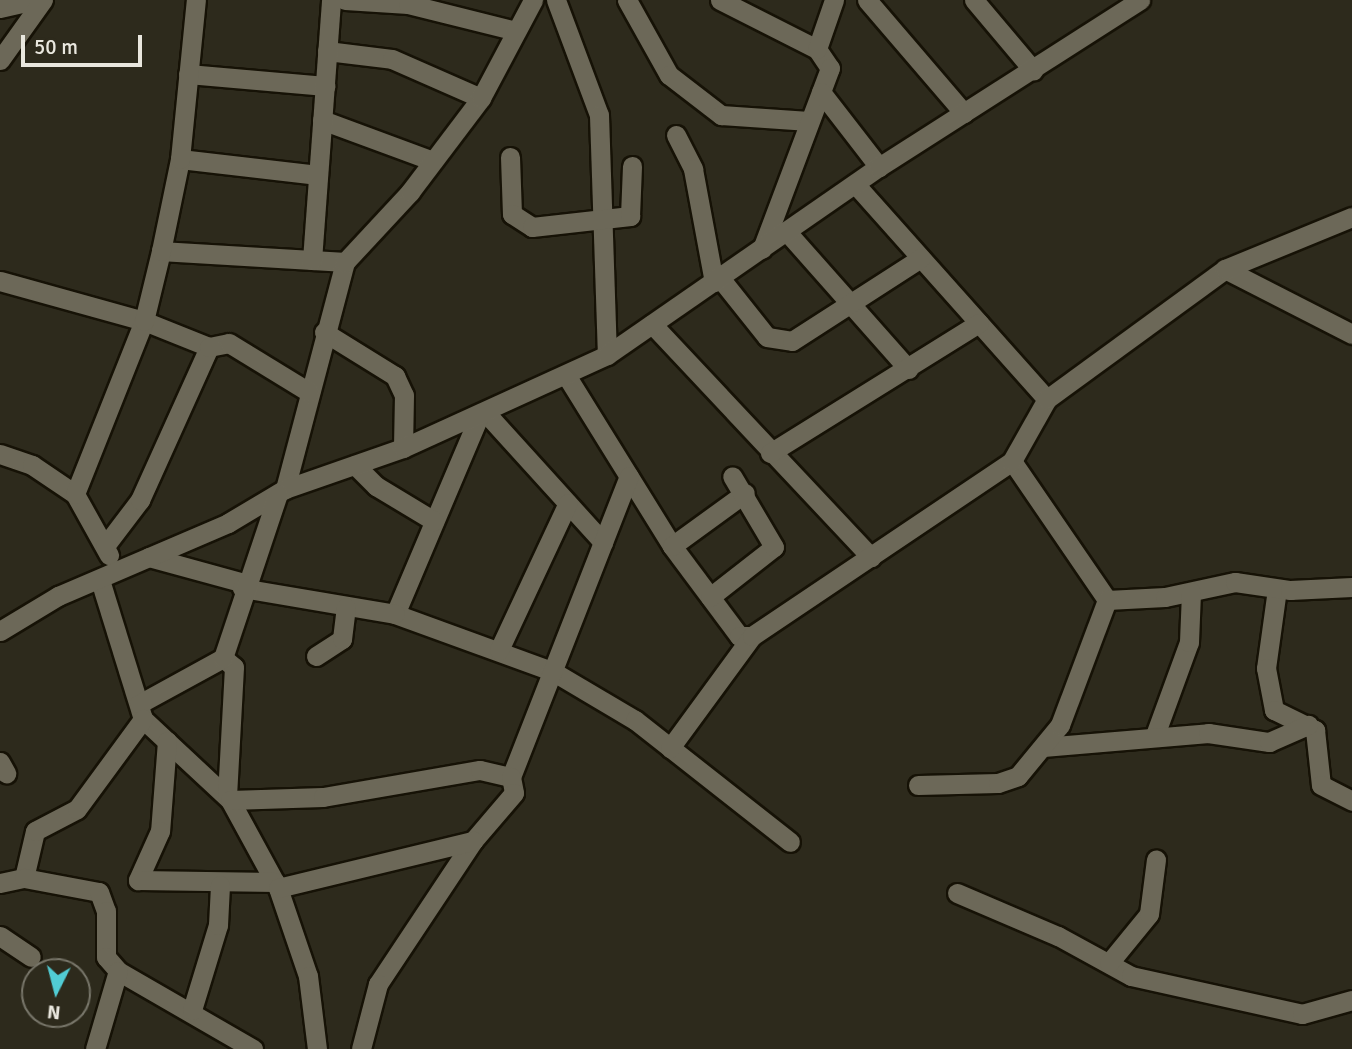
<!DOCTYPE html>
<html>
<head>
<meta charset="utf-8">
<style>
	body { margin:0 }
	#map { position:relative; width:1352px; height:1049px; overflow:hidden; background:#2d2a1c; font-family:Signika,sans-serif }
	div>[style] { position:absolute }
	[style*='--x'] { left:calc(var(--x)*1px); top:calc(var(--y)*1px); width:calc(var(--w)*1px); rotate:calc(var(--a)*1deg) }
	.roads { filter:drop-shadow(2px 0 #161206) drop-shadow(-2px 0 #161206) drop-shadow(0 2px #161206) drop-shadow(0 -2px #161206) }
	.minor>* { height:19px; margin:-9.5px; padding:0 9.5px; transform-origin:9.5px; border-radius:9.5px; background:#6c6858 }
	span { translate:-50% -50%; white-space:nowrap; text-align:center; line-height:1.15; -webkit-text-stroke:7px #2d2a1c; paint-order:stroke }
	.north { position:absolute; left:21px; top:958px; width:70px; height:70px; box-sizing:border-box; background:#2d2a1c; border:2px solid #78766a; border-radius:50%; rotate:186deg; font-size:19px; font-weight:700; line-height:28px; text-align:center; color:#e9e7de }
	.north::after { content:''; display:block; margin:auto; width:24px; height:32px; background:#51ccd4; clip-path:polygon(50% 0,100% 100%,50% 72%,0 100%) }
	.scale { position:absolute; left:21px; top:35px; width:121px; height:32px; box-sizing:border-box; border:4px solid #e9e7de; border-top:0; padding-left:9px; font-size:21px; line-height:24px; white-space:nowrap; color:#e9e7de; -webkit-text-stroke:5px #2d2a1c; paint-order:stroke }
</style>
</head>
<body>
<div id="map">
	<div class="roads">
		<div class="minor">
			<i style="--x:345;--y:0;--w:63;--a:3.6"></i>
			<i style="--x:408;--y:4;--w:111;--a:14"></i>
			<i style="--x:556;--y:0;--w:123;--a:69.5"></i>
			<i style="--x:599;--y:115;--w:240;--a:88.1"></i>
			<i style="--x:627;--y:0;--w:86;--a:60.8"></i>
			<i style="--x:669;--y:75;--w:66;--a:37.6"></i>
			<i style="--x:721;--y:115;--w:88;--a:3.9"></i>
			<i style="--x:720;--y:0;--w:109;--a:26.8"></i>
			<i style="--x:817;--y:49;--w:23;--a:56"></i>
			<i style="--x:830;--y:68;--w:193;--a:110.6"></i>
			<i style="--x:867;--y:0;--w:149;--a:49.4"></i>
			<i style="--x:974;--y:0;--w:92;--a:49.9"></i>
			<i style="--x:0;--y:8;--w:35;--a:-13"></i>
			<i style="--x:817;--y:49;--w:52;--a:-70.9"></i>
			<i style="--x:327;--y:51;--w:65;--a:7"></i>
			<i style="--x:392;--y:59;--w:97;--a:23.7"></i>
			<i style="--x:0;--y:60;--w:74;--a:-54.4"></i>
			<i style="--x:188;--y:74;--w:138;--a:5"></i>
			<i style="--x:821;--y:92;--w:95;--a:52.3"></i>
			<i style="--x:322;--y:120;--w:118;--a:20.3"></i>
			<i style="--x:676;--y:135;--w:38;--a:63"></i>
			<i style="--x:693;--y:169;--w:115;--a:79.5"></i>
			<i style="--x:510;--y:157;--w:57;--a:88"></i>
			<i style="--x:512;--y:214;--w:24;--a:33"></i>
			<i style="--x:532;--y:227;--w:99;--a:-6.4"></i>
			<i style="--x:630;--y:216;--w:50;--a:-87.7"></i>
			<i style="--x:180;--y:159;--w:139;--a:6.6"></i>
			<i style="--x:856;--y:185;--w:287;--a:48.3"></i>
			<i style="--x:787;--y:232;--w:183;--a:48.5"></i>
			<i style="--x:161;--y:251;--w:184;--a:3.4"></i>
			<i style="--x:312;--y:260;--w:261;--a:-85.8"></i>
			<i style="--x:1225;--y:269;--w:143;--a:27.1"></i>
			<i style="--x:720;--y:278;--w:75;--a:51.5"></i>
			<i style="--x:767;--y:337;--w:25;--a:9"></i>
			<i style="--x:792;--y:341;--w:153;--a:-32.8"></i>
			<i style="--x:0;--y:281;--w:149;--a:15.5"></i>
			<i style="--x:144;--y:321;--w:70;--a:21.8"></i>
			<i style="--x:652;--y:324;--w:320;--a:46.8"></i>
			<i style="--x:324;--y:332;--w:84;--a:31.8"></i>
			<i style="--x:395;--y:376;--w:21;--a:65"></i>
			<i style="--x:404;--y:395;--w:53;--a:91.1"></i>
			<i style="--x:566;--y:375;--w:201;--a:58.2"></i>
			<i style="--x:672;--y:546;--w:112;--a:53.3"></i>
			<i style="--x:739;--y:636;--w:13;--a:0"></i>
			<i style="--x:485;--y:412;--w:176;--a:47.8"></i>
			<i style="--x:480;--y:414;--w:217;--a:113"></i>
			<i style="--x:395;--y:614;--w:167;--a:20"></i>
			<i style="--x:552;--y:671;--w:96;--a:30.6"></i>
			<i style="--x:635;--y:720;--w:197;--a:38.2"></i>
			<i style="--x:770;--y:453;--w:246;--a:-31.9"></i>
			<i style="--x:0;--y:454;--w:34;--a:19"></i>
			<i style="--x:32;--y:465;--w:52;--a:34"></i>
			<i style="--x:75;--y:494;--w:70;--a:60.9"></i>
			<i style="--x:1012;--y:461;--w:168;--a:55.6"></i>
			<i style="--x:355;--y:465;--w:30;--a:45"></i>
			<i style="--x:376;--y:486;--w:68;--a:31.1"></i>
			<i style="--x:285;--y:489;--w:235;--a:-75.2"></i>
			<i style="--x:345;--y:262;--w:96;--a:-47.1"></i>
			<i style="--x:410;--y:192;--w:118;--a:-52.9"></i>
			<i style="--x:481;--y:98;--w:111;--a:-62"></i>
			<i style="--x:75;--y:494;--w:186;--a:-68.3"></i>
			<i style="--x:144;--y:321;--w:72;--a:-76.3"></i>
			<i style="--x:161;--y:251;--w:94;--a:-78.3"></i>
			<i style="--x:180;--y:159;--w:160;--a:-84.3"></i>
			<i style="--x:105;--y:546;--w:58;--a:-52.7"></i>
			<i style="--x:140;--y:500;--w:168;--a:-65.7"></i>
			<i style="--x:209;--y:347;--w:20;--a:-11"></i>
			<i style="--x:229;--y:343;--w:94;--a:31.5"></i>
			<i style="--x:672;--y:546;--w:90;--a:-36"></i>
			<i style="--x:149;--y:557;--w:98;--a:15.3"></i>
			<i style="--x:100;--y:580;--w:145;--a:72.8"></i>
			<i style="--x:143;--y:719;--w:119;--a:43"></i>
			<i style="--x:230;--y:800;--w:100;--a:61.4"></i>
			<i style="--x:278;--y:888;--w:93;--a:71.2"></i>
			<i style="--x:308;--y:976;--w:74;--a:83"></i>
			<i style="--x:242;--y:588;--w:155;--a:9.6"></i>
			<i style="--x:1277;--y:589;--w:80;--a:97.9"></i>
			<i style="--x:1266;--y:668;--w:43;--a:79.2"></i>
			<i style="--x:1274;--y:710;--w:46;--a:26"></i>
			<i style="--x:1315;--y:730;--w:55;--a:83.8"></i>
			<i style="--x:1321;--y:785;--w:35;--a:27"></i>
			<i style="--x:710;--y:597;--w:81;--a:-38"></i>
			<i style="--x:774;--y:547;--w:82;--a:-120.6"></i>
			<i style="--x:1107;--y:600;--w:58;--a:-3"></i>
			<i style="--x:1165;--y:597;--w:72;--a:-12.1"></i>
			<i style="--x:1235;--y:582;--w:56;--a:8.3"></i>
			<i style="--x:1290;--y:590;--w:62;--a:-2.8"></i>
			<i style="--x:0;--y:631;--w:68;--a:-31.1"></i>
			<i style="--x:58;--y:596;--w:185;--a:-23.2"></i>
			<i style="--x:228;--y:523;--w:66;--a:-30.8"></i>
			<i style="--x:285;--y:489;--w:125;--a:-19.2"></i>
			<i style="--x:403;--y:448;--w:224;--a:-24.5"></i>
			<i style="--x:607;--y:355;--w:331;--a:-34.7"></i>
			<i style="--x:879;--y:167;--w:310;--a:-32.6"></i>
			<i style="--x:499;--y:650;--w:162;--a:-64.9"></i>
			<i style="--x:316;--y:656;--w:31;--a:-33"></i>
			<i style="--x:342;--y:639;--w:32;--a:-83"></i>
			<i style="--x:223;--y:658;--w:14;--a:39"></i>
			<i style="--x:234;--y:667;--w:129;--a:93.1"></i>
			<i style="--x:139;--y:704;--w:96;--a:-28.7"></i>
			<i style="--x:223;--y:658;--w:173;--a:-71.5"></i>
			<i style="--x:1155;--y:735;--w:99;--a:-69.9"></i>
			<i style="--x:1189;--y:642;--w:50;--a:-87.7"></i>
			<i style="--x:167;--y:741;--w:90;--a:94.4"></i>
			<i style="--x:160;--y:831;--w:54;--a:114.2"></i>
			<i style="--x:138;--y:880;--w:137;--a:0.8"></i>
			<i style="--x:1043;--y:747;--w:166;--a:-4.8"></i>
			<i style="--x:1208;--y:733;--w:62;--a:8.4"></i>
			<i style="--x:1269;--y:742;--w:43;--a:-23.6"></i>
			<i style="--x:670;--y:748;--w:139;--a:-53.8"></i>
			<i style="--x:752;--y:636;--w:313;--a:-33.9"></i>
			<i style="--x:1012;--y:461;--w:71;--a:-60.6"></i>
			<i style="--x:1047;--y:399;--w:220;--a:-36.1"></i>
			<i style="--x:1225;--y:269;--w:137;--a:-22.3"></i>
			<i style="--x:0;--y:762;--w:13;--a:61"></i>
			<i style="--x:511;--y:777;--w:323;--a:-68.6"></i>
			<i style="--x:918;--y:785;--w:80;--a:-1.4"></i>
			<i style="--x:998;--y:783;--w:21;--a:-19"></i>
			<i style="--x:1018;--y:776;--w:66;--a:-50.5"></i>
			<i style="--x:1060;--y:725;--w:134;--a:-69.4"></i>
			<i style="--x:230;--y:800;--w:93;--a:-1.8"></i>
			<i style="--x:323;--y:797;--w:159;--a:-9.8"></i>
			<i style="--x:480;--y:770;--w:32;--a:13"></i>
			<i style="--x:511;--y:777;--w:16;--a:79"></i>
			<i style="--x:514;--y:793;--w:63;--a:130.5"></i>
			<i style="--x:473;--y:841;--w:172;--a:123.6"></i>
			<i style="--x:378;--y:984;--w:67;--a:104.7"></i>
			<i style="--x:24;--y:878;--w:48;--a:-76.8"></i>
			<i style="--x:35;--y:831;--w:47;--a:-27.6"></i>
			<i style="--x:77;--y:809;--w:112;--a:-53.7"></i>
			<i style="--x:0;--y:883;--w:25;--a:-12"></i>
			<i style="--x:24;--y:878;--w:76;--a:10.6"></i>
			<i style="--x:99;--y:892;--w:20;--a:70"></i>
			<i style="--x:106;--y:911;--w:46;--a:90"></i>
			<i style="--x:106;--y:957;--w:18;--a:49"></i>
			<i style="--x:118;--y:971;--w:156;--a:30"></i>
			<i style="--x:278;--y:888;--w:201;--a:-13.6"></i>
			<i style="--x:957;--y:893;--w:110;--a:23.1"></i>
			<i style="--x:1058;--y:936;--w:83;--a:28.7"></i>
			<i style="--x:1131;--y:976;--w:175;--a:12.5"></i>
			<i style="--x:1302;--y:1014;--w:52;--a:-15.6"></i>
			<i style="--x:0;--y:936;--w:37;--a:34"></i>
			<i style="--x:1109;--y:963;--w:63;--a:-50.8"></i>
			<i style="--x:1149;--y:914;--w:55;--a:-82.7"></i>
			<i style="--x:192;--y:1010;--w:89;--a:-73"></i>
			<i style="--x:218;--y:925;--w:40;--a:-87.1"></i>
			<i style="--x:95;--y:1049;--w:81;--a:-73.6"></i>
		</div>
	</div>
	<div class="north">N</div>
	<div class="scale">50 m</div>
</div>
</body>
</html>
